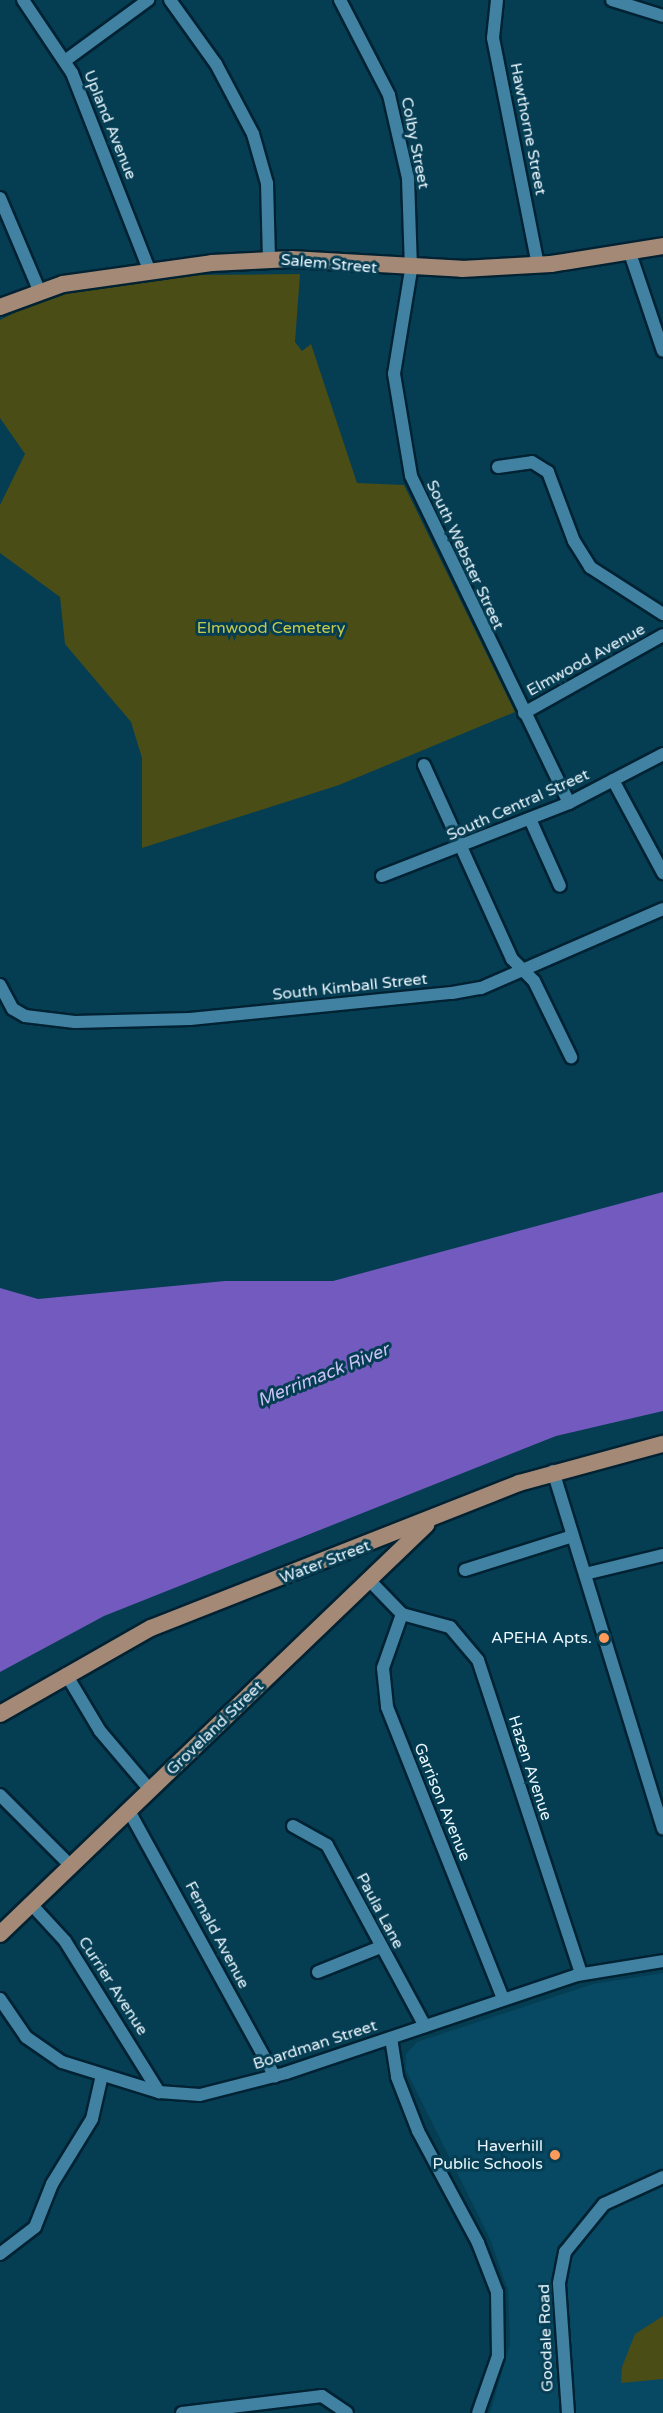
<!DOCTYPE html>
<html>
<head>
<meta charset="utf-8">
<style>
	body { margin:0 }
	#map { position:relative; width:663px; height:2413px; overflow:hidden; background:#053d53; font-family:"Varela Round",sans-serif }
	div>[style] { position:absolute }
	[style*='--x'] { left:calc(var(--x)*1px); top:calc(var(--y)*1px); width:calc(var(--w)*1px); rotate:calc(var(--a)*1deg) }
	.built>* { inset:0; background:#074962 }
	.green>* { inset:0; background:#4a4d16 }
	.water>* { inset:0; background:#735abe }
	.roads { filter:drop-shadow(2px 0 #002232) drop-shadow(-2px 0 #002232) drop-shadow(0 2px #002232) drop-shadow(0 -2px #002232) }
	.minor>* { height:12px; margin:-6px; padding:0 6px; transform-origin:6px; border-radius:6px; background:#4182a2 }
	.major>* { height:16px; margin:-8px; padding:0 8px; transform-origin:8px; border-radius:8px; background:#a48a76 }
	.dots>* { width:16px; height:16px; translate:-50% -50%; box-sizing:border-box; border:3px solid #053d53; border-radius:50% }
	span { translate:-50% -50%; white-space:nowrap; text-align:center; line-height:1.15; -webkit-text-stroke:6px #053d53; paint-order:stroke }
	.street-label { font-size:16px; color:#eaf7fe }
	.park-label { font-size:16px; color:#c3ca4f }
	.poi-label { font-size:16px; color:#eaf7fe }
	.right { translate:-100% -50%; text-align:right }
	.water-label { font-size:18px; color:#cac1f5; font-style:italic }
</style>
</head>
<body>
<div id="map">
	<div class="built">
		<i style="clip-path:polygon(663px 1973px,663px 2413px,490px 2413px,510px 2344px,508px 2290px,490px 2239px,406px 2070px,406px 2054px,417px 2042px,593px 1984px)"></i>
	</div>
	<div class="green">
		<i style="clip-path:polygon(300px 274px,295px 342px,302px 351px,311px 344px,357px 483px,404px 485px,515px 712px,339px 785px,142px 848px,142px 758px,131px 722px,65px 644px,60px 597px,0 553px,0 505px,25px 454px,0 418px,0 320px,46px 297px,93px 288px,200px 275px)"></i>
		<i style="clip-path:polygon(663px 2316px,663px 2379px,621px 2383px,622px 2367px,635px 2334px)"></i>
	</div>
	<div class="water">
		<i style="clip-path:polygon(663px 1192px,663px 1411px,556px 1436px,104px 1616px,0 1672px,0 1288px,38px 1299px,225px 1281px,333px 1281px)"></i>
	</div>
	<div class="roads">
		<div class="minor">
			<i style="--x:23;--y:0;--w:88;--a:56.1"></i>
			<i style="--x:72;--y:73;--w:214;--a:68.6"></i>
			<i style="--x:170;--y:0;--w:79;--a:54.3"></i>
			<i style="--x:216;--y:64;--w:79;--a:62.1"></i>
			<i style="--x:253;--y:134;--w:51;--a:74.1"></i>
			<i style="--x:267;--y:183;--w:76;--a:88.5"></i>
			<i style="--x:340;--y:0;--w:107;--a:62.7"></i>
			<i style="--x:389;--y:95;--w:85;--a:77.1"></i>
			<i style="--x:408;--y:178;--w:92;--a:88.1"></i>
			<i style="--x:411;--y:270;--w:105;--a:99.3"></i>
			<i style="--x:394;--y:374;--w:103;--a:80.5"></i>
			<i style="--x:411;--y:476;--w:363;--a:64.2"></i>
			<i style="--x:497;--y:0;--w:38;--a:96"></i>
			<i style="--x:493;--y:38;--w:231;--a:78.8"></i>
			<i style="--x:612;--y:0;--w:53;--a:17.4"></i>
			<i style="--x:66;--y:60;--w:102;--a:-36.2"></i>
			<i style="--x:0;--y:198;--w:100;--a:67"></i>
			<i style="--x:630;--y:253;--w:103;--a:71.4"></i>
			<i style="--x:498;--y:467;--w:34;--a:-8"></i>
			<i style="--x:532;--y:462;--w:19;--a:32"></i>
			<i style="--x:548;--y:472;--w:74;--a:69.4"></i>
			<i style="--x:574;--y:541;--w:31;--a:58"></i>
			<i style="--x:590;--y:567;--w:87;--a:32.8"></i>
			<i style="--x:524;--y:713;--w:159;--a:-29.3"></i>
			<i style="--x:424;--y:765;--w:213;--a:65.6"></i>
			<i style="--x:512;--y:959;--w:31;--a:45"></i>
			<i style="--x:534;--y:981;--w:85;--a:64"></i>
			<i style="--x:613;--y:780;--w:106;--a:61.7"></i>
			<i style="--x:530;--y:819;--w:73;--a:65.9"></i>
			<i style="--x:382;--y:876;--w:201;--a:-21.3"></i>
			<i style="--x:569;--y:803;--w:106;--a:-27.5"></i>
			<i style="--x:0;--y:985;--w:27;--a:62"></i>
			<i style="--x:13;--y:1009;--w:14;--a:30"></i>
			<i style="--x:25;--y:1016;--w:50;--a:6.8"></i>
			<i style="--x:75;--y:1022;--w:115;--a:-1.5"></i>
			<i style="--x:190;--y:1019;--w:263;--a:-5.7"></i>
			<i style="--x:452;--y:993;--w:29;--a:-10"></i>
			<i style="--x:481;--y:988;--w:198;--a:-23.5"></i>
			<i style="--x:553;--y:1471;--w:374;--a:72.9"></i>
			<i style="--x:465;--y:1570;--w:113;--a:-17.5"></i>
			<i style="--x:585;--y:1574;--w:80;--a:-13.7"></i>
			<i style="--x:370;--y:1581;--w:46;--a:45.9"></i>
			<i style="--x:402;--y:1614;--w:50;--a:15.2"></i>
			<i style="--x:450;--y:1627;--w:43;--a:49.7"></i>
			<i style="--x:478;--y:1660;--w:330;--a:71.8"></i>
			<i style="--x:402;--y:1614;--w:57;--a:109.4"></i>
			<i style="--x:383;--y:1668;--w:39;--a:84"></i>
			<i style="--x:387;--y:1707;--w:314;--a:68.3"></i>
			<i style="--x:66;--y:1674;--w:66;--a:59.2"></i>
			<i style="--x:100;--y:1731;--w:77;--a:49.7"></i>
			<i style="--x:0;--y:1795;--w:100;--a:45"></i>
			<i style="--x:129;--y:1811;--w:303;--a:61.2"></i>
			<i style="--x:293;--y:1826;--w:39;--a:29"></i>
			<i style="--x:327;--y:1845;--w:206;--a:61.6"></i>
			<i style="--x:31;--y:1904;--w:50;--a:47.4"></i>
			<i style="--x:65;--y:1941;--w:178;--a:58.1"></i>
			<i style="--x:318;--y:1972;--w:65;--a:-21.8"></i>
			<i style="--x:0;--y:1999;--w:46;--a:55.6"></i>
			<i style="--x:26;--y:2037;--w:44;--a:34.8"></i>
			<i style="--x:62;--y:2062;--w:102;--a:17.2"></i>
			<i style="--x:159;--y:2092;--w:41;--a:4.2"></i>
			<i style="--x:200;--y:2095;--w:89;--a:-14.3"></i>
			<i style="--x:286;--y:2073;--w:307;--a:-18.6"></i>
			<i style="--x:577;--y:1975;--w:87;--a:-9.2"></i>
			<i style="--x:391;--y:2038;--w:39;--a:81"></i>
			<i style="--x:397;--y:2077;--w:58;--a:68.7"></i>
			<i style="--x:418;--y:2131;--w:127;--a:61.8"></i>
			<i style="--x:478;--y:2243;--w:53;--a:68.8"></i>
			<i style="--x:497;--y:2292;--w:64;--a:89.1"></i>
			<i style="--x:498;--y:2356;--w:60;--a:109.3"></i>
			<i style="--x:0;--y:2254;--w:44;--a:-37.6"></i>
			<i style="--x:35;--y:2227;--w:46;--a:-68.4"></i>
			<i style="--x:52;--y:2184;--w:76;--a:-58.4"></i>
			<i style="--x:92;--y:2119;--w:45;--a:-77.2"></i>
			<i style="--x:182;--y:2413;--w:141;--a:-6.9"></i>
			<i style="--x:322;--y:2396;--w:30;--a:34"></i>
			<i style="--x:568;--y:2413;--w:130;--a:-94"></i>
			<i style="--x:559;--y:2283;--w:32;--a:-79"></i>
			<i style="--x:565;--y:2252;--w:62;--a:-50.9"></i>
			<i style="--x:604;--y:2204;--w:65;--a:-24.6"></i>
		</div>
		<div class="major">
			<i style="--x:0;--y:307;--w:67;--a:-20.1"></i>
			<i style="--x:63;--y:284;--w:150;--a:-8"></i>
			<i style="--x:212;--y:263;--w:79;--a:-2.9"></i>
			<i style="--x:291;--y:259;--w:171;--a:3.3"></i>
			<i style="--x:462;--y:269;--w:89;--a:-3.2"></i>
			<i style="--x:551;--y:264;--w:113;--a:-9.1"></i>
			<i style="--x:0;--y:1714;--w:174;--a:-29.7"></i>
			<i style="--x:151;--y:1628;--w:396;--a:-21.5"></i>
			<i style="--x:519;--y:1483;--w:149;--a:-15.2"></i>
			<i style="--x:0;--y:1934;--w:591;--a:-43.83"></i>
		</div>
	</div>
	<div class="dots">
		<i style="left:604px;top:1638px;background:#ff9b5a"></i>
		<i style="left:555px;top:2155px;background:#ff9b5a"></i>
	</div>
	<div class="street-label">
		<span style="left:110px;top:125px;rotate:68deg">Upland Avenue</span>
		<span style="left:528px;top:129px;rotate:79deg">Hawthorne Street</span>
		<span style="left:415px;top:143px;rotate:79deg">Colby Street</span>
		<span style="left:329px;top:264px;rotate:5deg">Salem Street</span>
		<span style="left:465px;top:555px;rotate:65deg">South Webster Street</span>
		<span style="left:586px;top:660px;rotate:-29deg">Elmwood Avenue</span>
		<span style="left:518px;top:805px;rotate:-24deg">South Central Street</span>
		<span style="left:350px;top:987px;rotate:-6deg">South Kimball Street</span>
		<span style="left:325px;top:1562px;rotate:-21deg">Water Street</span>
		<span style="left:215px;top:1728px;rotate:-44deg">Groveland Street</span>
		<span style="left:530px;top:1768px;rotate:72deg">Hazen Avenue</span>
		<span style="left:442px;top:1802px;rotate:68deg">Garrison Avenue</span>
		<span style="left:380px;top:1911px;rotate:62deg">Paula Lane</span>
		<span style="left:217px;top:1935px;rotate:62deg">Fernald Avenue</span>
		<span style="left:113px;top:1986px;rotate:57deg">Currier Avenue</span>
		<span style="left:315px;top:2045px;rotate:-18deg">Boardman Street</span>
		<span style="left:546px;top:2338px;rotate:-92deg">Goodale Road</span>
	</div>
	<div class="park-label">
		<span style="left:271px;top:628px">Elmwood Cemetery</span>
	</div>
	<div class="poi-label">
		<span class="right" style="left:592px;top:1638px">APEHA Apts.</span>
		<span class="right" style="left:543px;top:2155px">Haverhill<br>Public Schools</span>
	</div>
	<div class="water-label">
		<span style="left:323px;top:1375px;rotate:-22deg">Merrimack River</span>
	</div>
</div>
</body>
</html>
